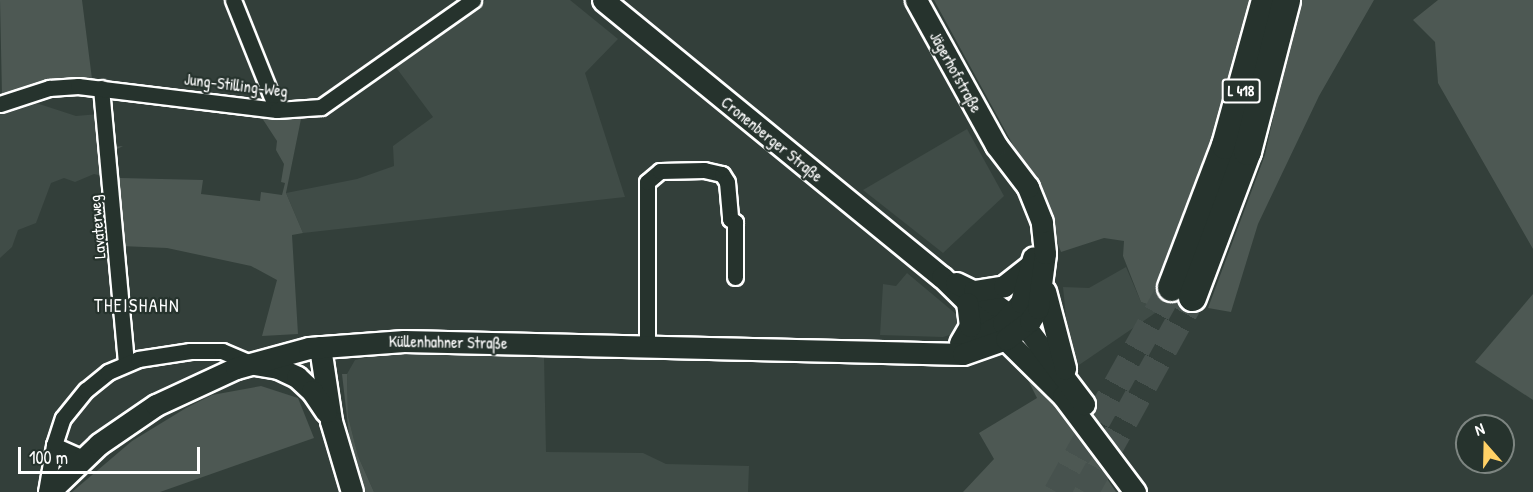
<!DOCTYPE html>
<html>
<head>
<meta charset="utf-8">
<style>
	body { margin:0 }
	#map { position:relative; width:1533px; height:492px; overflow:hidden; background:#333f3a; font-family:"Patrick Hand",sans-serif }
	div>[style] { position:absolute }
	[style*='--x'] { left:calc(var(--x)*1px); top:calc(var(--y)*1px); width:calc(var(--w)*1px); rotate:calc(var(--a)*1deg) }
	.built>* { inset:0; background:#404c47 }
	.green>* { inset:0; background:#4d5853 }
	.highway-tunnel>* { height:27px; margin-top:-13.5px; transform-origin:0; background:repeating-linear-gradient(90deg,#47524e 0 27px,transparent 0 41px) }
	.roads { filter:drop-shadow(2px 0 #fff) drop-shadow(-2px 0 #fff) drop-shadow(0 2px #fff) drop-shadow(0 -2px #fff) }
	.street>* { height:15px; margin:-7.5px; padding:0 7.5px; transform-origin:7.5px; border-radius:7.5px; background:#26332d }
	.secondary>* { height:21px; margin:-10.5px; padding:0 10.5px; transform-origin:10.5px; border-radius:10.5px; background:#26332d }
	.highway>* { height:27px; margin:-13.5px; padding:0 13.5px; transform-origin:13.5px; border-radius:13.5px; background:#26332d }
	span { translate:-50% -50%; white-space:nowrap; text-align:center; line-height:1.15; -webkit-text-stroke:4.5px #26332d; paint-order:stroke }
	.shield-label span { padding:2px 4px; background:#26332d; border:2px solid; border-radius:4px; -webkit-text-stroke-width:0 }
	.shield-label { font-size:15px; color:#fff; font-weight:700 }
	.street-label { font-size:16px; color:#fff }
	.neighbourhood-label { font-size:18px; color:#fff; letter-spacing:1.5px }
	.north { position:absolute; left:1455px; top:414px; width:60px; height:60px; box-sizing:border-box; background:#26332d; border:2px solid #7d8581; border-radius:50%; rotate:340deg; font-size:16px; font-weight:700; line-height:24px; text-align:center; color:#fff }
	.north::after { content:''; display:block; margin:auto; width:21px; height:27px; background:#ffd166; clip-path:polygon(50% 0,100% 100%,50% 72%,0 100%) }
	.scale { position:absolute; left:18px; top:447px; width:182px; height:27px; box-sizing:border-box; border:3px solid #fff; border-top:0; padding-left:8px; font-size:18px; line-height:21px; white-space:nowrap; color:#fff; -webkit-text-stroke:4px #26332d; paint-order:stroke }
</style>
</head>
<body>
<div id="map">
	<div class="built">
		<i style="clip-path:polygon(486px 0,570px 0,618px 39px,585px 73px,625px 197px,303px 233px,286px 193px,357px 179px,394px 166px,393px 146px,433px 117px,395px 66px)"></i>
		<i style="clip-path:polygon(33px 102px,76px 116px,99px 114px,107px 177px,94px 174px,75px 182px,64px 178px,51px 183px,36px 223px,18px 230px,12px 247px,0 258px,0 113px)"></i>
		<i style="clip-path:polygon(967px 129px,1004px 196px,943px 253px,863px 190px)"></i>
		<i style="clip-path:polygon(1126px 267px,1141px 302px,1161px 309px,1079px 365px,1068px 337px,1063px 287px,1089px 288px)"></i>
		<i style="clip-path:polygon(907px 273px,956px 314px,959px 324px,953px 334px,943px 337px,880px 335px,883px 284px,896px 286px)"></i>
		<i style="clip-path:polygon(382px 354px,544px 357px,546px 452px,643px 453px,666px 464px,749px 466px,748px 492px,374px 492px,358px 456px,348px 416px,347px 374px,355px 360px)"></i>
	</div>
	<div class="green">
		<i style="clip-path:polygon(0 0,82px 0,92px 79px,72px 79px,2px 96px)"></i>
		<i style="clip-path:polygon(934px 0,1254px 0,1161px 309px,1141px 302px,1123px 256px,1124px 241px,1104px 238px,1061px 252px,1036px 187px)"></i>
		<i style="clip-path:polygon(1299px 0,1374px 0,1319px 96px,1258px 224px,1231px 312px,1208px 308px,1265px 155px)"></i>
		<i style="clip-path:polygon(1438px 0,1533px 0,1533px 249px,1438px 83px,1435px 42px,1413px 20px)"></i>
		<i style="clip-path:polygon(262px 118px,301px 119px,286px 193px,303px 233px,292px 235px,298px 334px,262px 336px,277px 280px,251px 266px,167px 248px,121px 246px,113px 147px,123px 146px,115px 150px,120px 178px,203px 180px,201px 194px,260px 201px,261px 192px,282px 195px,285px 183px,281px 182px,284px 164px,276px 150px,277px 141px)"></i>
		<i style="clip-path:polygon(1533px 294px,1533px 400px,1475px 362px)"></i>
		<i style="clip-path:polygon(342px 374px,347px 374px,348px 416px,358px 456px,374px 492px,364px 492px,357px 473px,349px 435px)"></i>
		<i style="clip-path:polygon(1025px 374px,1058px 405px,1116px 492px,963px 492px,994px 459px,979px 433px,1037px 398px)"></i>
		<i style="clip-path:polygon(261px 386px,298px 398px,314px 438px,160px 492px,72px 492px,132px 441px,186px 408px,212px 395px)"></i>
	</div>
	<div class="highway-tunnel">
		<i style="--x:1057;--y:492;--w:235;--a:-60.9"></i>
		<i style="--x:1085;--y:492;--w:222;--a:-61.2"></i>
	</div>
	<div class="roads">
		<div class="street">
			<i style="--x:233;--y:0;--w:118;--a:68.2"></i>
			<i style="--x:101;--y:88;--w:276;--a:84.8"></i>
			<i style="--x:0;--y:104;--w:52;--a:-18.1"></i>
			<i style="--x:49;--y:88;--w:29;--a:-4"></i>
			<i style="--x:78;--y:86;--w:200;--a:6.9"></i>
			<i style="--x:277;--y:110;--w:44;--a:-3.9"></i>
			<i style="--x:321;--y:107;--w:186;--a:-35.1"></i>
			<i style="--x:647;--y:345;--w:163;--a:-90"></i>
			<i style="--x:647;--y:182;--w:17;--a:-40"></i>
			<i style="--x:660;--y:171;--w:44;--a:-1.3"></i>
			<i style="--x:704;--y:170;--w:18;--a:13"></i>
			<i style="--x:722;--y:174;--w:9;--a:58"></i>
			<i style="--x:727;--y:182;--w:37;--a:85"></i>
			<i style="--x:730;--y:219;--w:6;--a:31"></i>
			<i style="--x:735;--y:222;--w:55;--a:90"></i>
			<i style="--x:54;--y:445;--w:32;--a:24"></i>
			<i style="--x:46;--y:492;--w:48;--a:-80.3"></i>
			<i style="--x:54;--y:445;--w:28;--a:-72"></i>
			<i style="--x:63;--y:418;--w:36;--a:-51"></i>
			<i style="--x:86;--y:390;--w:28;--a:-39"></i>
			<i style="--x:108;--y:372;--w:33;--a:-23"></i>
			<i style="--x:138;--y:359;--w:53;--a:-8.7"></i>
			<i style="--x:190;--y:351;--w:32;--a:0"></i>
			<i style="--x:222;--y:351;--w:30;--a:23"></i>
		</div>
		<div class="secondary">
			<i style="--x:603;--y:0;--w:438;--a:39.3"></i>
			<i style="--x:942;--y:277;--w:170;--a:44.5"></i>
			<i style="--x:1063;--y:396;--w:120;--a:53.1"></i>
			<i style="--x:956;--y:283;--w:32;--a:26"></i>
			<i style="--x:985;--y:297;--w:49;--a:35.9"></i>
			<i style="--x:1025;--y:326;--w:98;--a:52.9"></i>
			<i style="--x:974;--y:291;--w:30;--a:-9"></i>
			<i style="--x:1004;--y:286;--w:36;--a:-38"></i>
			<i style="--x:1045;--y:291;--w:80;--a:75.4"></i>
			<i style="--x:982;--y:335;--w:24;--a:-30"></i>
			<i style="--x:1003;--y:323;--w:28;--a:-49"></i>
			<i style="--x:1021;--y:302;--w:46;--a:-74.7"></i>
			<i style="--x:960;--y:343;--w:20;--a:-60"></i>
			<i style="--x:970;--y:326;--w:23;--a:-97"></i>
			<i style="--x:320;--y:347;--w:75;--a:81.5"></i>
			<i style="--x:331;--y:421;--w:74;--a:73.5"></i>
			<i style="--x:254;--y:364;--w:24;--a:9"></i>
			<i style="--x:278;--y:368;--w:21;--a:25"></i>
			<i style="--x:297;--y:377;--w:21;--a:43"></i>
			<i style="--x:312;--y:391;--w:25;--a:56"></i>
			<i style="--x:49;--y:492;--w:69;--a:-43.8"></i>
			<i style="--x:99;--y:444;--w:69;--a:-34.4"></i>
			<i style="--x:156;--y:405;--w:88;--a:-24.8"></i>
			<i style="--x:236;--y:368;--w:76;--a:-15.3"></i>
			<i style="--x:309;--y:348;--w:95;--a:-4.2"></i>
			<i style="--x:404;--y:341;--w:559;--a:1.33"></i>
			<i style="--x:963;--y:354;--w:46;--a:-19.2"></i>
			<i style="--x:1006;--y:339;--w:30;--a:-37"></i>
			<i style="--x:1030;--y:321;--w:15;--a:-58"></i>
			<i style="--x:1038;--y:308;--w:55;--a:-82.7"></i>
			<i style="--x:1045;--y:253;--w:31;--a:-96"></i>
			<i style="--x:1042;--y:222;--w:38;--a:-112"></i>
			<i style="--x:1028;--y:187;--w:53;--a:-127.3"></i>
			<i style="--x:996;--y:145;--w:166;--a:-118.9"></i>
		</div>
		<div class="highway">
			<i style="--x:1171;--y:287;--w:152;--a:-69.2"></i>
			<i style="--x:1225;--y:145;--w:150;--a:-74.6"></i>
			<i style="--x:1192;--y:297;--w:156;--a:-69.4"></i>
			<i style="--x:1247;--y:151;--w:156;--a:-75.5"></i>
		</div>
	</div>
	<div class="shield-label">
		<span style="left:1241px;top:91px">L 418</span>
	</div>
	<div class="street-label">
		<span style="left:956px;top:72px;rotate:61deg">Jägerhofstraße</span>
		<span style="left:236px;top:85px;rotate:7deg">Jung-Stilling-Weg</span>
		<span style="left:772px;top:139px;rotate:39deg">Cronenberger Straße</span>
		<span style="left:97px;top:227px;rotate:-95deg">Lavaterweg</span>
		<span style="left:448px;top:342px;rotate:1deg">Küllenhahner Straße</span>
	</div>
	<div class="neighbourhood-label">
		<span style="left:137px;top:306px">THEISHAHN</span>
	</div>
	<div class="north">N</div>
	<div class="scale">100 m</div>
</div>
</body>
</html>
